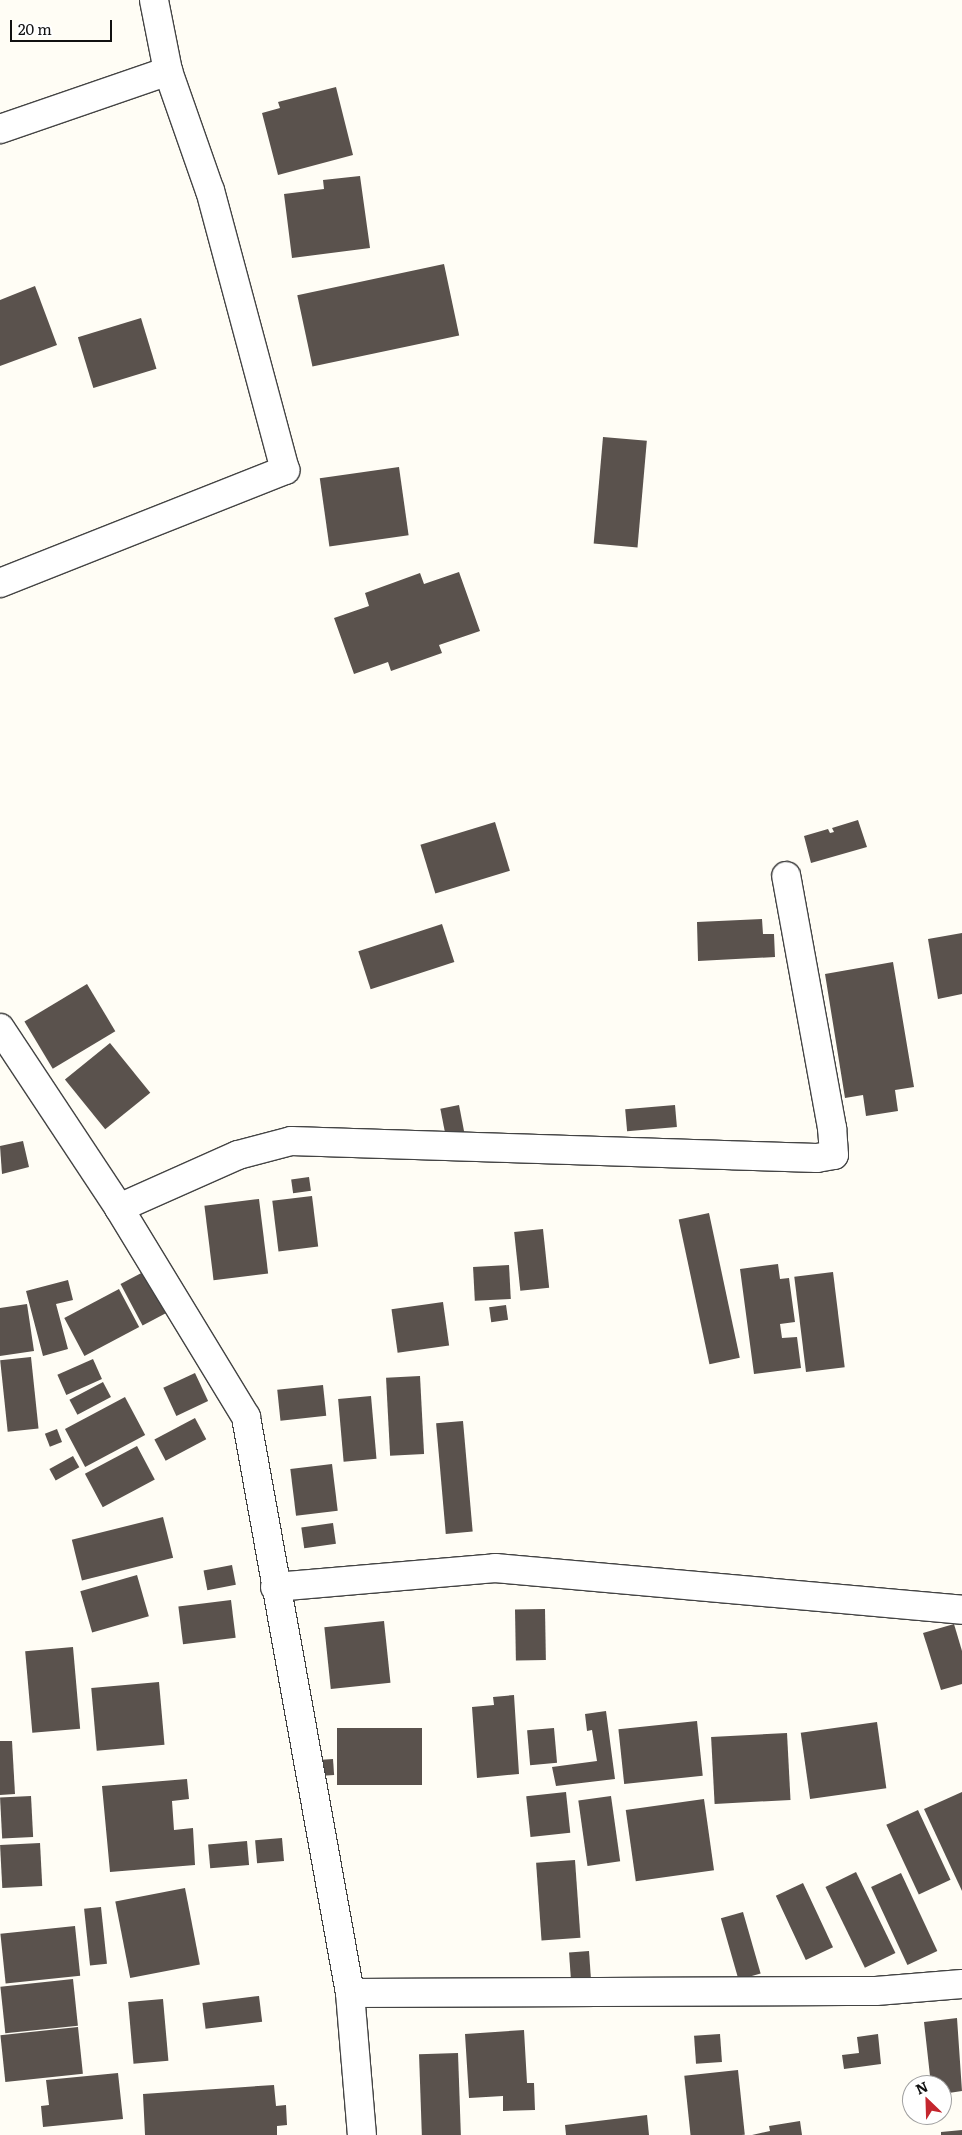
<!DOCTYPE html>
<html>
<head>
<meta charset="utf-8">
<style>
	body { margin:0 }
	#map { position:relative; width:962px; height:2135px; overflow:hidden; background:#fffdf5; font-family:Literata,serif }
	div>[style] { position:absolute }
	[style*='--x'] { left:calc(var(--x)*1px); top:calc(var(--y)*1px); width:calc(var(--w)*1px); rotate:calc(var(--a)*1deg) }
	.building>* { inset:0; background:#5a524d; transform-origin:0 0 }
	.roads { filter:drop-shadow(1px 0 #444) drop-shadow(-1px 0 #444) drop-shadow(0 1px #444) drop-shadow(0 -1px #444) }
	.minor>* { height:28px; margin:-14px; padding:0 14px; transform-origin:14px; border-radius:14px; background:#fff }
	span { translate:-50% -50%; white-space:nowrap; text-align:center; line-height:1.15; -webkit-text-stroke:5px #fff; paint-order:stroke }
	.north { position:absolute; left:902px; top:2075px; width:50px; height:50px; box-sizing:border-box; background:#fff; border:1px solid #a0a0a0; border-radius:50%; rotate:336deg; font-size:14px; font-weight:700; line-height:20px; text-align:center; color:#111 }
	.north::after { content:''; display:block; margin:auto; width:18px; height:22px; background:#c4262e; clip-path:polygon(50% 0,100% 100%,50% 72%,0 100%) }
	.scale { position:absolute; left:10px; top:20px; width:102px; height:22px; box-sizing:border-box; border:2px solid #111; border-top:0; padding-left:6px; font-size:15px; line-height:18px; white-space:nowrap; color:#111; -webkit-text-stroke:4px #fff; paint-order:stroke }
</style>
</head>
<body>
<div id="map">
	<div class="building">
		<i style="clip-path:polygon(336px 87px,353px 155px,278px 175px,262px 113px,280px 108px,278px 102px)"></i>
		<i style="clip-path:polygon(360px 176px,370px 248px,292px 258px,284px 194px,324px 189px,323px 180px)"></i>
		<i style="left:444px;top:264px;width:73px;height:150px;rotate:78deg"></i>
		<i style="clip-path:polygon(35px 286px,57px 345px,0 366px,0 300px)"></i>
		<i style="left:141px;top:318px;width:53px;height:66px;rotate:73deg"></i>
		<i style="left:603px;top:437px;width:44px;height:107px;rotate:5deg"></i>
		<i style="left:399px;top:467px;width:69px;height:80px;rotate:82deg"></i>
		<i style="clip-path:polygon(459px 572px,480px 631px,439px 645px,442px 653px,391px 671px,388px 662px,354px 674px,334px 618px,369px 606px,365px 593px,420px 573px,424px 584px)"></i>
		<i style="clip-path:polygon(858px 820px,867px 847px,811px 863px,804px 836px,828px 829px,830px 833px,834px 832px,832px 828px)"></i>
		<i style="left:495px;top:822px;width:51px;height:78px;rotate:73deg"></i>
		<i style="clip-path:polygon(762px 919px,763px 934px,774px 934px,775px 957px,698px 961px,697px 922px)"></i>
		<i style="left:442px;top:924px;width:40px;height:88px;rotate:72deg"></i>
		<i style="clip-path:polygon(962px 933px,962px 994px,938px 999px,928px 939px)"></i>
		<i style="clip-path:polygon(893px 962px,914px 1087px,895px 1090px,898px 1111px,866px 1116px,863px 1095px,845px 1098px,825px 974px)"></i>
		<i style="left:87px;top:984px;width:55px;height:73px;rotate:59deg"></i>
		<i style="left:110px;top:1043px;width:64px;height:58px;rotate:51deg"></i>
		<i style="left:459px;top:1105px;width:31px;height:19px;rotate:79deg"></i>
		<i style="left:675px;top:1105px;width:22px;height:50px;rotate:85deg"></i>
		<i style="clip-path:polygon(23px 1141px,29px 1167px,2px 1174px,0 1146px)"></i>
		<i style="left:309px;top:1177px;width:14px;height:18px;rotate:82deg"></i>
		<i style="left:312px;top:1196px;width:51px;height:40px;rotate:83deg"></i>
		<i style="left:259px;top:1199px;width:75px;height:55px;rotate:83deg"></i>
		<i style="left:709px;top:1213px;width:148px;height:31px;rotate:78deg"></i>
		<i style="left:543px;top:1229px;width:59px;height:29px;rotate:84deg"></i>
		<i style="clip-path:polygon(778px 1264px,780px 1279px,789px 1278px,795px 1322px,780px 1324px,782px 1338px,797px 1337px,801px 1368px,754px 1374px,740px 1269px)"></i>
		<i style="left:509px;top:1265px;width:34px;height:36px;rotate:87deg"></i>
		<i style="left:147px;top:1270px;width:47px;height:30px;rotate:62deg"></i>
		<i style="left:833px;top:1272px;width:96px;height:39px;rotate:83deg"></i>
		<i style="clip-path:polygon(68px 1280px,73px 1300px,56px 1304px,68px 1349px,43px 1356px,26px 1291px)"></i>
		<i style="left:119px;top:1289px;width:43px;height:62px;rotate:62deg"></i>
		<i style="left:443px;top:1302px;width:44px;height:52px;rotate:82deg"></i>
		<i style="clip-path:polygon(27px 1304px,34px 1351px,0 1356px,0 1308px)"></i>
		<i style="left:506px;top:1305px;width:15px;height:17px;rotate:82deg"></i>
		<i style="left:31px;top:1357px;width:72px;height:31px;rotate:84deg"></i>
		<i style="left:93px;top:1359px;width:22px;height:39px;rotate:66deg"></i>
		<i style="left:195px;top:1373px;width:31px;height:35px;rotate:65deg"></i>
		<i style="left:420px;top:1376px;width:78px;height:34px;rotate:87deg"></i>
		<i style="left:103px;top:1382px;width:17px;height:38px;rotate:62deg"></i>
		<i style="left:323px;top:1385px;width:31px;height:46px;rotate:84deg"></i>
		<i style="left:371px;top:1396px;width:63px;height:33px;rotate:85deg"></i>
		<i style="left:125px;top:1397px;width:43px;height:68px;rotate:62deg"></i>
		<i style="left:195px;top:1418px;width:24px;height:46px;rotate:62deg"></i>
		<i style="left:463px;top:1421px;width:111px;height:27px;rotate:85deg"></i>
		<i style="left:57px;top:1429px;width:14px;height:13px;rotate:69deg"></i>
		<i style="left:137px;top:1446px;width:38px;height:59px;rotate:62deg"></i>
		<i style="left:73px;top:1456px;width:13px;height:27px;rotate:61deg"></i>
		<i style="left:332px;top:1464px;width:47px;height:42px;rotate:83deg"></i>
		<i style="left:163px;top:1517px;width:42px;height:94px;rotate:76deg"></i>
		<i style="left:333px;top:1523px;width:21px;height:32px;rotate:82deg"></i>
		<i style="left:232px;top:1565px;width:20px;height:29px;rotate:79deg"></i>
		<i style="left:137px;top:1575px;width:43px;height:59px;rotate:74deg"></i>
		<i style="left:231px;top:1600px;width:38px;height:53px;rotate:83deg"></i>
		<i style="left:545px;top:1609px;width:51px;height:30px;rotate:89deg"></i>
		<i style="left:384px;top:1621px;width:62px;height:60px;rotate:84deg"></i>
		<i style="clip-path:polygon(954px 1624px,962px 1651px,962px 1684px,941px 1690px,923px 1633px)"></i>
		<i style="left:73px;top:1647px;width:82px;height:48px;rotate:85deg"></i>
		<i style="left:159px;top:1682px;width:63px;height:68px;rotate:85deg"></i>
		<i style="clip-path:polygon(514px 1695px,519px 1774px,477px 1778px,472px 1707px,494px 1705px,493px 1697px)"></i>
		<i style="clip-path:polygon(606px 1711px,615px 1779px,556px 1786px,552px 1767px,597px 1761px,592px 1730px,587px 1731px,585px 1714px)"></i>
		<i style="left:697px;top:1721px;width:55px;height:79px;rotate:84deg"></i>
		<i style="left:877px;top:1722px;width:67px;height:77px;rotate:82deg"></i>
		<i style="left:422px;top:1728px;width:57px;height:85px;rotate:90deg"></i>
		<i style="left:554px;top:1728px;width:35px;height:27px;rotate:85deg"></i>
		<i style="left:787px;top:1733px;width:67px;height:76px;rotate:87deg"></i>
		<i style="clip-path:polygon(0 1741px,12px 1741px,15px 1794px,0 1795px)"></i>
		<i style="left:333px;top:1759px;width:16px;height:15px;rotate:86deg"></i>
		<i style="clip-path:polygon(187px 1779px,189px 1799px,172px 1801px,174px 1830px,193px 1828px,195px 1865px,110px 1872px,102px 1786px)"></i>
		<i style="left:566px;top:1792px;width:41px;height:40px;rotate:84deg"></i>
		<i style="clip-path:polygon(962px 1792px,962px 1891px,924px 1809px)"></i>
		<i style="left:31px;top:1796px;width:41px;height:31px;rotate:87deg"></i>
		<i style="left:611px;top:1796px;width:66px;height:33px;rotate:82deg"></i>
		<i style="left:704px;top:1799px;width:72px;height:79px;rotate:82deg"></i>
		<i style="left:918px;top:1810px;width:77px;height:35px;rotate:65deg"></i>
		<i style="left:282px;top:1838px;width:23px;height:27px;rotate:85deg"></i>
		<i style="left:247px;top:1841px;width:24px;height:39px;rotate:85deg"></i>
		<i style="left:40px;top:1843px;width:43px;height:40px;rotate:87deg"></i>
		<i style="left:575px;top:1860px;width:78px;height:39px;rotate:86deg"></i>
		<i style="left:856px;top:1872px;width:90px;height:34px;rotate:64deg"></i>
		<i style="left:901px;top:1873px;width:86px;height:33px;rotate:65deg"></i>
		<i style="left:803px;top:1883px;width:71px;height:30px;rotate:65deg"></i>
		<i style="left:185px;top:1888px;width:78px;height:71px;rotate:79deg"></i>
		<i style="left:101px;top:1907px;width:57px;height:17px;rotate:84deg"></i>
		<i style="left:743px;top:1912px;width:64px;height:23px;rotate:74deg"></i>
		<i style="left:75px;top:1926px;width:50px;height:75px;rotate:84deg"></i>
		<i style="left:589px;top:1951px;width:29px;height:20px;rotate:86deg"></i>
		<i style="left:73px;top:1979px;width:47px;height:73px;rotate:84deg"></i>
		<i style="left:259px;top:1996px;width:26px;height:57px;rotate:83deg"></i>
		<i style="left:163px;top:1999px;width:62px;height:35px;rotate:85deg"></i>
		<i style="clip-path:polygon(957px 2018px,962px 2091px,942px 2094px,942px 2085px,931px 2085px,924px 2022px)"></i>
		<i style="left:78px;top:2027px;width:47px;height:78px;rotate:84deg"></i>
		<i style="clip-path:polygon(524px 2030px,527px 2083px,534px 2083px,535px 2110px,503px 2111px,503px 2096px,469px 2098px,465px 2034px)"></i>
		<i style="left:720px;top:2034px;width:28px;height:26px;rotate:86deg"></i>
		<i style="clip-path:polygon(878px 2034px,881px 2064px,844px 2069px,842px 2055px,859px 2053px,857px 2037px)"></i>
		<i style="left:458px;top:2053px;width:82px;height:39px;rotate:88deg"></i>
		<i style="left:738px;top:2070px;width:65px;height:54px;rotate:84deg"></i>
		<i style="clip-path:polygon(118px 2073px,123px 2119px,43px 2127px,41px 2106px,49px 2105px,46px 2080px)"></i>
		<i style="clip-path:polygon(274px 2085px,276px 2106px,286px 2105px,287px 2125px,277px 2126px,277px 2135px,145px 2135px,143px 2094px)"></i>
		<i style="clip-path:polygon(647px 2115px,649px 2135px,566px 2135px,565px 2125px)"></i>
		<i style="clip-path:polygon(800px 2121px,802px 2135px,752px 2135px,770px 2131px,769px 2126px)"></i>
		<i style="clip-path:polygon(962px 2130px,962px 2135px,941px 2135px,941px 2132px)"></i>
	</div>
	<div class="roads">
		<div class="minor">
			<i style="--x:0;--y:129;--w:178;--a:-19"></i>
			<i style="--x:0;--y:583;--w:307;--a:-21.6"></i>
			<i style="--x:285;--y:470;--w:289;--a:-105"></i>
			<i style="--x:210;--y:191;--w:127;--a:-109.3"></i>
			<i style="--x:168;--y:71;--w:72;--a:-101.2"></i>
			<i style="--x:0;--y:1028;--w:216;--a:56.5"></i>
			<i style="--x:119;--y:1208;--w:245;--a:58.7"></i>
			<i style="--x:246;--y:1417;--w:585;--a:79.77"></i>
			<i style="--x:350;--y:1993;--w:143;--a:85.2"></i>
			<i style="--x:119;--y:1208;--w:130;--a:-24"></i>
			<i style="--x:238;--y:1155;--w:55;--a:-14.8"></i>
			<i style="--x:291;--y:1141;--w:526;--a:1.85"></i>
			<i style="--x:817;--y:1158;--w:17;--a:-10"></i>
			<i style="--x:834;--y:1155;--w:27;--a:-94"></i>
			<i style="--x:832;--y:1128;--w:256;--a:-100.3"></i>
			<i style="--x:275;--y:1587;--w:221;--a:-4.9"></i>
			<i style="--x:495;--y:1568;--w:469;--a:5.1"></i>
			<i style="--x:350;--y:1993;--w:526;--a:-0.22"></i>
			<i style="--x:876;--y:1991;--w:86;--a:-4.7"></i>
		</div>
	</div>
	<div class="north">N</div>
	<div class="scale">20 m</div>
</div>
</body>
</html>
